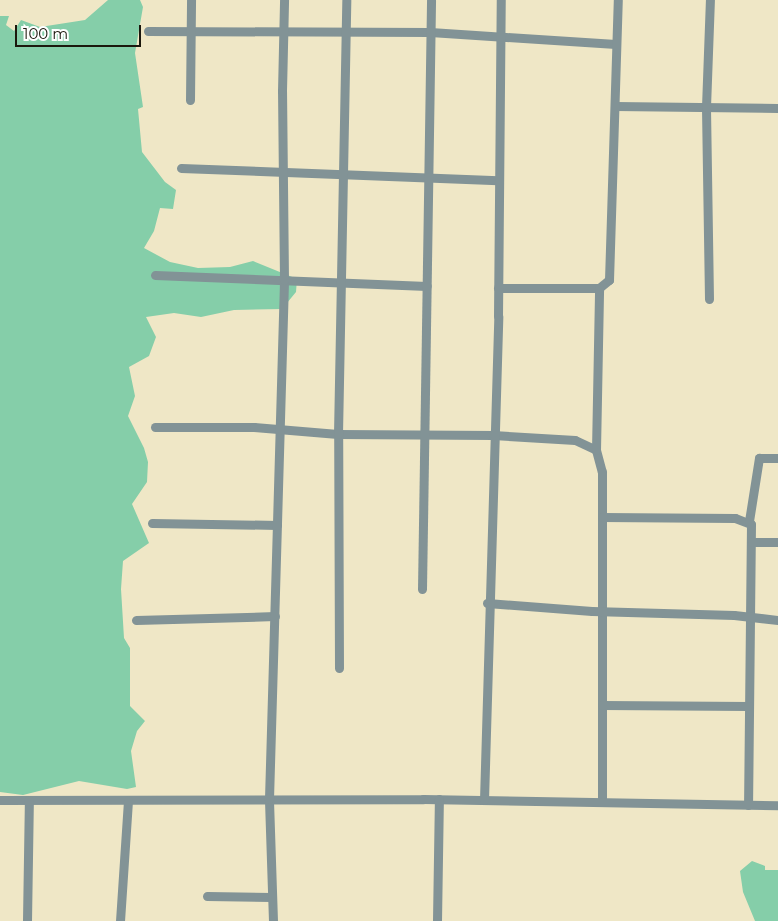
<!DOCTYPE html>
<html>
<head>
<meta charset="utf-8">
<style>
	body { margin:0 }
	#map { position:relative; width:778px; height:921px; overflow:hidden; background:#efe7c6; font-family:Montserrat,sans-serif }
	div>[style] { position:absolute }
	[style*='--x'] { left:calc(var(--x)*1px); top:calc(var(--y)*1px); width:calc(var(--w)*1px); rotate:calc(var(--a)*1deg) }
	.green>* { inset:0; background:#85cea9 }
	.minor>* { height:9px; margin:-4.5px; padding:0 4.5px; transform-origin:4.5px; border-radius:4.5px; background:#829396 }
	span { translate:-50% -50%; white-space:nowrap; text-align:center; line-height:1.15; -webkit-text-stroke:5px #fff; paint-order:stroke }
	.scale { position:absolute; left:15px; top:25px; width:126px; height:22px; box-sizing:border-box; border:2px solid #1b180d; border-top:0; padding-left:6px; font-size:15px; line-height:18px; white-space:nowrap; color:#1b180d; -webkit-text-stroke:4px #fff; paint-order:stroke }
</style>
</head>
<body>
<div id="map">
	<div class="green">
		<i style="clip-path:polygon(108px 0,140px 0,143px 7px,135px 53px,143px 107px,138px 109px,142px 152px,165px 182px,176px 190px,173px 209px,160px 208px,154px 231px,144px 248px,170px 262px,198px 268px,230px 267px,253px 261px,297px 279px,296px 292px,282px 309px,234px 310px,201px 317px,174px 313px,146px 317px,156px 337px,149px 356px,129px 367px,135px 396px,128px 416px,144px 448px,148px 462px,147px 482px,132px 504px,149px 543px,123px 561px,121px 589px,124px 638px,130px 648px,130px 706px,145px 721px,137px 731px,131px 751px,136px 787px,127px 789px,79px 781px,23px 795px,0 792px,0 16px,9px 16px,6px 25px,14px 31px,21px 20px,40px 27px,85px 20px)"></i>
		<i style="clip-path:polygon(752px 861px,765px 866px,765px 870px,778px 870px,778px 921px,755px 921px,743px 892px,740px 871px)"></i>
	</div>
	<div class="minor">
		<i style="--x:148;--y:31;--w:282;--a:0.2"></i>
		<i style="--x:430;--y:32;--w:186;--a:3.7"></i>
		<i style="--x:190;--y:100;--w:100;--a:-89.4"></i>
		<i style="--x:615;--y:106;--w:163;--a:0.7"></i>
		<i style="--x:181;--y:168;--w:317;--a:2.2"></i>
		<i style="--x:155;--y:275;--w:272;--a:2.3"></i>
		<i style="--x:498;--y:288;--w:101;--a:0"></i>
		<i style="--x:599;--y:288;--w:13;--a:-39"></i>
		<i style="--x:609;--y:280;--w:280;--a:-88.2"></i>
		<i style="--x:709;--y:299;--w:192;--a:-90.9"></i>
		<i style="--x:706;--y:107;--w:107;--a:-87.9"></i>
		<i style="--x:155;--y:427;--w:99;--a:0"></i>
		<i style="--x:254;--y:427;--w:84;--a:4.8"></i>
		<i style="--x:338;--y:434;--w:155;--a:0.4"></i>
		<i style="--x:493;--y:435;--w:82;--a:3.5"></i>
		<i style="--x:575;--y:440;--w:23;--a:25"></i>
		<i style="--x:596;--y:450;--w:23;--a:75"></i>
		<i style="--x:602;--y:472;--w:330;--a:90"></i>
		<i style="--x:596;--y:450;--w:162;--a:-88.9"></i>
		<i style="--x:602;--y:517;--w:133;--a:0.4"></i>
		<i style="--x:735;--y:518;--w:17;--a:21"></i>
		<i style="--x:751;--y:524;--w:281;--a:90.6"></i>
		<i style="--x:749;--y:521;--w:64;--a:-81"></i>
		<i style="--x:759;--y:458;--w:19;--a:0"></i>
		<i style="--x:152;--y:523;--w:125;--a:0.9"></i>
		<i style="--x:752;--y:542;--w:26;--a:0"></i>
		<i style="--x:422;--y:589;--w:589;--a:-89.12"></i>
		<i style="--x:487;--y:603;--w:105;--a:4.4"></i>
		<i style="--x:592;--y:611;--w:142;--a:1.6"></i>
		<i style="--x:734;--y:615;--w:44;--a:6.5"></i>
		<i style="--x:136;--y:620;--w:139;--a:-1.6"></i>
		<i style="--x:339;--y:668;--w:234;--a:-90.2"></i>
		<i style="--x:338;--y:434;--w:434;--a:-88.9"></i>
		<i style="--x:602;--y:705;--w:147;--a:0.4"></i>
		<i style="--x:0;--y:800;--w:423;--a:-0.1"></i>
		<i style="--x:423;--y:799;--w:355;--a:1"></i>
		<i style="--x:484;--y:800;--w:484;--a:-88.3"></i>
		<i style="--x:498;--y:316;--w:316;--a:-89.5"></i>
		<i style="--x:207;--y:896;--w:64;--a:0.9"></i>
		<i style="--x:27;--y:921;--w:121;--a:-89.1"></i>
		<i style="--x:120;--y:921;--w:121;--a:-86.2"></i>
		<i style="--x:273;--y:921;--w:122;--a:-91.9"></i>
		<i style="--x:269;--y:799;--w:519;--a:-88.34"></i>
		<i style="--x:284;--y:280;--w:189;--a:-90.6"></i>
		<i style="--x:282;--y:91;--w:91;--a:-88.7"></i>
		<i style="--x:437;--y:921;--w:122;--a:-89.1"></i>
	</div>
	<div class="scale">100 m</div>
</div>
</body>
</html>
